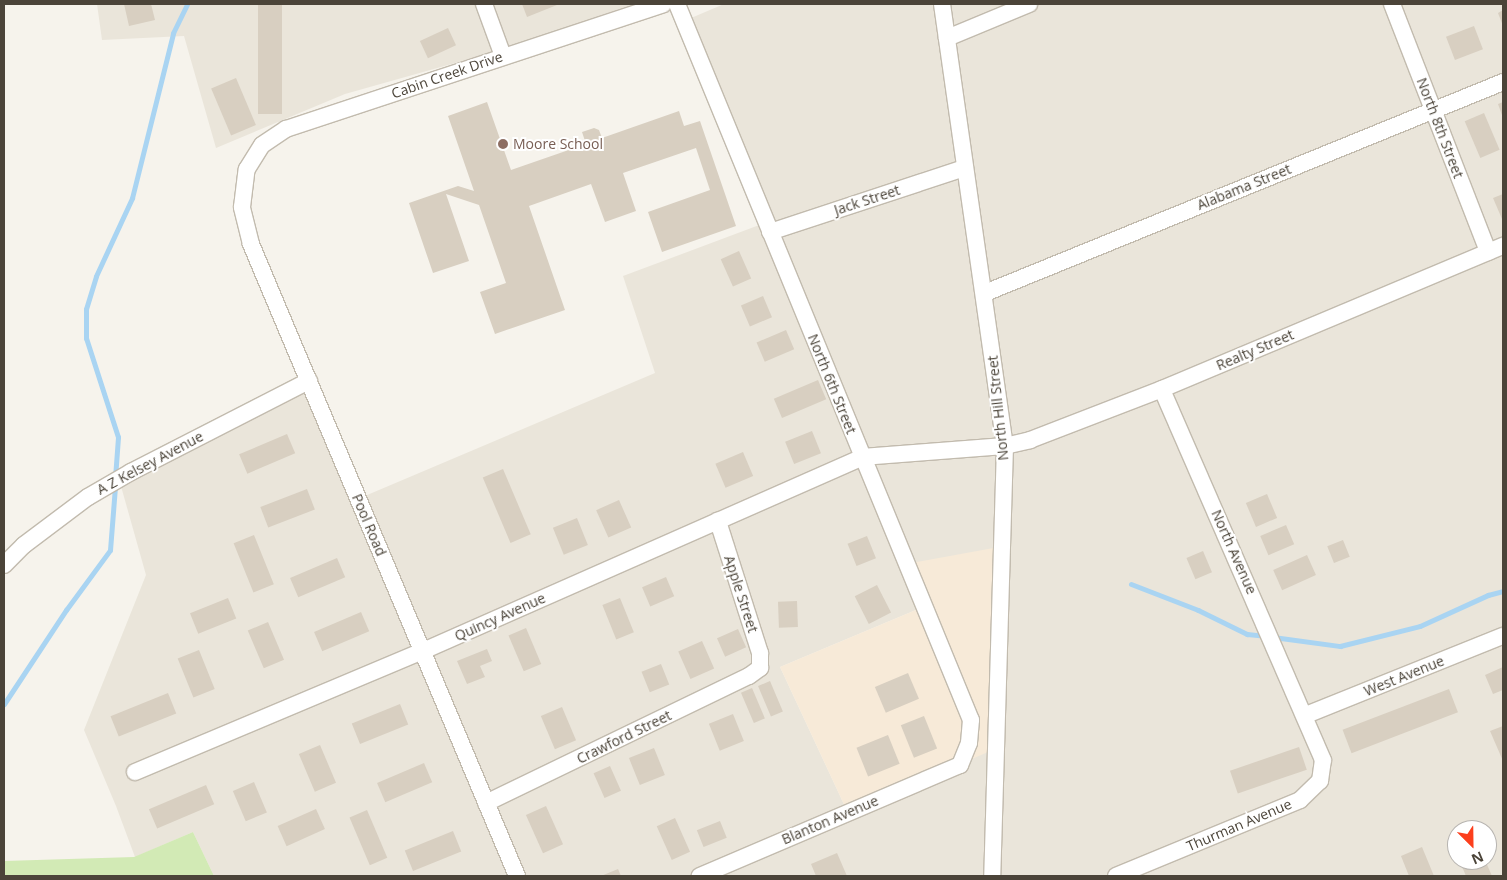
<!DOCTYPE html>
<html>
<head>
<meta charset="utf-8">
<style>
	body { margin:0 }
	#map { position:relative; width:1507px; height:880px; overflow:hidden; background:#f6f3ec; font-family:"Open Sans",sans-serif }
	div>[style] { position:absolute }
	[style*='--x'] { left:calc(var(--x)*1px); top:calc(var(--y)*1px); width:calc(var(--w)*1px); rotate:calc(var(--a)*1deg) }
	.residential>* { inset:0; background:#eae5da }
	.commercial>* { inset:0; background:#f7ead8 }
	.green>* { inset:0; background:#d2eab5 }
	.stream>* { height:5px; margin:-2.5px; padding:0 2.5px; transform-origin:2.5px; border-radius:2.5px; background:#a9d4f2 }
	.building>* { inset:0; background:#d8cfc1; transform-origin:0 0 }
	.roads { filter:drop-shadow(1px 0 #c2bbae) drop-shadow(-1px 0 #c2bbae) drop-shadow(0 1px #c2bbae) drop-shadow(0 -1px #c2bbae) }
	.minor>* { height:16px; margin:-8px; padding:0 8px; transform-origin:8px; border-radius:8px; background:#fff }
	.dots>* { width:14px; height:14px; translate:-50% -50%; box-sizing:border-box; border:2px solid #fff; border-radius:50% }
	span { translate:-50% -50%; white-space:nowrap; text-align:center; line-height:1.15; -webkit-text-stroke:4px #fff; paint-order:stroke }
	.street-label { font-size:14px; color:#4b4439 }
	.education-label { font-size:14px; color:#785e54 }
	.left { translate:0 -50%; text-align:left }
	.frame { position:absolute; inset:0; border:5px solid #4b4439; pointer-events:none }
	.north { position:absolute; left:1447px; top:820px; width:50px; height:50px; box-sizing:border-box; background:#fff; border:1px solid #b7b4b0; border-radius:50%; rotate:157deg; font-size:14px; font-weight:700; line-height:20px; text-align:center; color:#4b4439 }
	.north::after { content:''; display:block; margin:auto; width:18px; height:22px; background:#fc3f1d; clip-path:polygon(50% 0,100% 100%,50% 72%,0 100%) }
</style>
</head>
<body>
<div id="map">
	<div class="residential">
		<i style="clip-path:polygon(97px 4px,634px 4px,494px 52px,345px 94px,216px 148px,184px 36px,102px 40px)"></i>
		<i style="clip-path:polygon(evenodd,724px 4px,1503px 4px,1503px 876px,214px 876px,193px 832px,135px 857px,116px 806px,84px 730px,146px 575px,117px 472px,301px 380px,353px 501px,655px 373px,623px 276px,765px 223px,684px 21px,724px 4px,923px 607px,848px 813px,780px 667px,923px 607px,724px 4px,1457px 830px,1487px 830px,1487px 860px,1457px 860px,1457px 830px)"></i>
	</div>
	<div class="commercial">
		<i style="clip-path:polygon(999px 547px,988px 752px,848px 813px,780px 667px,923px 607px,906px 564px)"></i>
	</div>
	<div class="green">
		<i style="clip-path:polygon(193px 832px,214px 876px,4px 876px,4px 861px,134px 857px)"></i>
	</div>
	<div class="stream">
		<i style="--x:115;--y:478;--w:41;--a:-85.8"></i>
		<i style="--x:118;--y:437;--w:104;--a:-107.9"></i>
		<i style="--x:86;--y:338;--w:29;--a:-90"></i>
		<i style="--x:86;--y:309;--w:34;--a:-73"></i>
		<i style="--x:96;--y:276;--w:86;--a:-65.2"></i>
		<i style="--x:132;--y:198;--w:170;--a:-76"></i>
		<i style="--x:173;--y:33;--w:32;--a:-64"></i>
		<i style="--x:1131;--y:584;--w:72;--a:21.2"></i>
		<i style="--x:1198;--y:610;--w:55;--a:26.1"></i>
		<i style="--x:1247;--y:634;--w:18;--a:6"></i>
		<i style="--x:1273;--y:637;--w:68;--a:7.7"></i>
		<i style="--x:1340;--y:646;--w:82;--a:-14"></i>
		<i style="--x:1420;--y:626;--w:75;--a:-24.5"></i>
		<i style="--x:1488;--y:595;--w:16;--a:-15"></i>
		<i style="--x:4;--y:704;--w:113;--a:-56.6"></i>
		<i style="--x:66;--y:610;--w:74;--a:-53.7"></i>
		<i style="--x:110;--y:550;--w:64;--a:-85.5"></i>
	</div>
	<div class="building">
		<i style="clip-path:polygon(124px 4px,151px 4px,155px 20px,129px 26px)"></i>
		<i style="left:258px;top:4px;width:24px;height:110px"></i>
		<i style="clip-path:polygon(522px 4px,557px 4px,557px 5px,527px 17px)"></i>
		<i style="clip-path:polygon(1503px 10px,1503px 26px,1498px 13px)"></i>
		<i style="left:1474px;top:26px;width:25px;height:30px;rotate:69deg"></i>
		<i style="left:448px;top:28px;width:19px;height:31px;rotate:65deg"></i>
		<i style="left:236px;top:78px;width:51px;height:27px;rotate:67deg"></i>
		<i style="clip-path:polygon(487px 102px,511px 170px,586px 144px,582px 132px,594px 128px,599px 130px,602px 138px,679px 111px,684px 126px,700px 121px,736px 226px,662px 252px,648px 212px,710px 190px,696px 148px,623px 173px,636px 211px,605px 222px,591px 184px,529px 206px,565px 310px,495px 334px,480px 292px,506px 283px,479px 205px,446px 194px,469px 261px,433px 273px,409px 203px,458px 186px,474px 191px,448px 116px)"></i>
		<i style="clip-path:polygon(1503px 102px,1503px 118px,1498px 104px)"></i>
		<i style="left:1484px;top:113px;width:40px;height:21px;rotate:67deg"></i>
		<i style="clip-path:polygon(1503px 194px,1503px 218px,1502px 219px,1493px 198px)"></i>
		<i style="left:739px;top:251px;width:30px;height:20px;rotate:66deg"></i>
		<i style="left:763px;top:296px;width:23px;height:24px;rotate:67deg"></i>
		<i style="left:786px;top:330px;width:21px;height:32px;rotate:67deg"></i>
		<i style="left:818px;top:380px;width:21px;height:48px;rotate:67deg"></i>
		<i style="left:812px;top:431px;width:24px;height:29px;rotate:68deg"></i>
		<i style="left:287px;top:434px;width:21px;height:52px;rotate:67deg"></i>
		<i style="left:743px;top:452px;width:26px;height:30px;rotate:67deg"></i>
		<i style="left:503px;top:469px;width:71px;height:22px;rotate:67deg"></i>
		<i style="left:307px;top:489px;width:22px;height:50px;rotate:69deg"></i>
		<i style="left:1267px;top:494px;width:26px;height:23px;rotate:67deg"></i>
		<i style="left:619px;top:500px;width:30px;height:25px;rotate:66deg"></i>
		<i style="left:577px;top:518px;width:29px;height:26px;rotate:68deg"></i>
		<i style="left:1286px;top:525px;width:21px;height:28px;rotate:67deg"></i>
		<i style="left:254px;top:535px;width:53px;height:22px;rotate:68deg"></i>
		<i style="left:867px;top:536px;width:24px;height:21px;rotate:68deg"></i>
		<i style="left:1343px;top:540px;width:18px;height:17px;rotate:68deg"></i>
		<i style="left:1203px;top:551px;width:23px;height:18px;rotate:67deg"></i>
		<i style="left:1307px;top:555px;width:22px;height:37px;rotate:66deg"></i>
		<i style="left:337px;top:558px;width:21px;height:51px;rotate:67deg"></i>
		<i style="left:666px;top:577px;width:21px;height:26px;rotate:67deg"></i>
		<i style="left:877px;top:585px;width:31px;height:25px;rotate:63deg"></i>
		<i style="left:228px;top:598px;width:22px;height:41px;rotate:68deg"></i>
		<i style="left:620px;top:598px;width:37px;height:19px;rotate:68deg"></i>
		<i style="left:797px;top:601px;width:26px;height:19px;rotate:88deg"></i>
		<i style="left:361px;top:612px;width:21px;height:51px;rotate:67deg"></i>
		<i style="left:268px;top:622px;width:41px;height:22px;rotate:67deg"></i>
		<i style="left:526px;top:628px;width:39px;height:19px;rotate:67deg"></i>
		<i style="left:738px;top:629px;width:20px;height:23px;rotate:66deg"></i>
		<i style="left:702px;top:641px;width:30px;height:26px;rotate:66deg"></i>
		<i style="clip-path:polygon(487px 649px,492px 661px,480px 666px,485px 677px,467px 684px,457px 661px)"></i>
		<i style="left:199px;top:650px;width:42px;height:23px;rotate:68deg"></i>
		<i style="left:661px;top:664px;width:22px;height:21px;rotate:68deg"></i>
		<i style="clip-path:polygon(1503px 667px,1503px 690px,1493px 694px,1485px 675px)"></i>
		<i style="left:908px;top:673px;width:28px;height:36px;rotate:67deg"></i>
		<i style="left:770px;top:681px;width:33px;height:13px;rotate:67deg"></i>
		<i style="left:752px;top:688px;width:33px;height:12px;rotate:67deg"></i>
		<i style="left:1449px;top:689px;width:25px;height:114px;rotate:69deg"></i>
		<i style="left:168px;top:693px;width:22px;height:62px;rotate:68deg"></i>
		<i style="left:400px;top:704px;width:22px;height:52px;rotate:68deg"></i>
		<i style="left:562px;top:707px;width:36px;height:23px;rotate:67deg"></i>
		<i style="left:733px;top:714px;width:29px;height:26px;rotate:68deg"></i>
		<i style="left:924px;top:716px;width:35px;height:25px;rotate:68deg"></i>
		<i style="clip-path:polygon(1503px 726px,1503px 761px,1490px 731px)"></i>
		<i style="left:888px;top:735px;width:31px;height:34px;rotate:68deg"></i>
		<i style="left:320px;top:745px;width:41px;height:23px;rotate:67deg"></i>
		<i style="left:1299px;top:747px;width:24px;height:73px;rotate:71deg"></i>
		<i style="left:654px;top:748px;width:29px;height:27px;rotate:68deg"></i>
		<i style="left:424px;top:763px;width:21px;height:51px;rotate:67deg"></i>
		<i style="left:610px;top:766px;width:27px;height:18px;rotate:66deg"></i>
		<i style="left:254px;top:782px;width:33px;height:23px;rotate:67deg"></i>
		<i style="left:206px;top:785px;width:21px;height:62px;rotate:67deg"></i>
		<i style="left:546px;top:806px;width:42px;height:22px;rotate:66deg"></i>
		<i style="left:316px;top:809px;width:22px;height:42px;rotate:66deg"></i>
		<i style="left:367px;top:810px;width:52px;height:19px;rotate:67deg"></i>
		<i style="left:675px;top:818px;width:37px;height:20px;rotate:66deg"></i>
		<i style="left:720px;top:821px;width:18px;height:25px;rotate:68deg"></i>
		<i style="left:453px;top:831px;width:22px;height:52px;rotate:68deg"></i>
		<i style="clip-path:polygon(1422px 847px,1434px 876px,1409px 876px,1401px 856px)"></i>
		<i style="clip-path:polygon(837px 853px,847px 876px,816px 876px,811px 864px)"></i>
		<i style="clip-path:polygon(1465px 860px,1485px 860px,1492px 876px,1466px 876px,1460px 862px)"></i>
		<i style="clip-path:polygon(618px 869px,621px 876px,601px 876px)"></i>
	</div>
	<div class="roads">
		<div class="minor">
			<i style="--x:484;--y:4;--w:55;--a:69.9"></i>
			<i style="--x:677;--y:4;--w:774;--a:67.68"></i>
			<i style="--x:971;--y:720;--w:23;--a:95"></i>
			<i style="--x:969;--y:743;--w:24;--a:112"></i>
			<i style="--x:960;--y:765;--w:283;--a:156.9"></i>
			<i style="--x:942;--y:4;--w:446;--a:81.9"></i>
			<i style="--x:1005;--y:446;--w:430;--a:91.7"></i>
			<i style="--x:1392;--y:4;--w:266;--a:68.8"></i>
			<i style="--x:947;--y:38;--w:89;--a:-22.5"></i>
			<i style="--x:770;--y:232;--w:205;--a:-18.2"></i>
			<i style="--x:985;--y:293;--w:559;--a:-22.16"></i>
			<i style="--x:4;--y:565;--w:28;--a:-45"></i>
			<i style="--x:24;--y:545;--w:80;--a:-36.9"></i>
			<i style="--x:88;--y:497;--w:50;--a:-30.2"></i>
			<i style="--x:131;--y:472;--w:200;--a:-27.1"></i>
			<i style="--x:1306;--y:715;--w:212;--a:-21.9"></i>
			<i style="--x:135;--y:772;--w:312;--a:-22.8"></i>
			<i style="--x:423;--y:651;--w:480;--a:-23.8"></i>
			<i style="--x:862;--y:457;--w:143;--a:-4.4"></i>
			<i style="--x:1005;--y:446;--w:26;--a:-13"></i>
			<i style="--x:1030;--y:440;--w:142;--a:-21.1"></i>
			<i style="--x:1162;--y:389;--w:370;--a:-22.8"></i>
			<i style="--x:486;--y:803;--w:292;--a:-25.8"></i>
			<i style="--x:749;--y:676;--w:14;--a:-36"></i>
			<i style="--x:760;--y:668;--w:15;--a:-90"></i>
			<i style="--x:760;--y:653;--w:139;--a:-107.7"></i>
			<i style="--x:517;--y:876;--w:686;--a:-112.83"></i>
			<i style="--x:251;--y:244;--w:38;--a:-104"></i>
			<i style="--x:242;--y:207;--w:38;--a:-83"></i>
			<i style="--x:247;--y:169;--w:28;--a:-58"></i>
			<i style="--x:262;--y:145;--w:29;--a:-34"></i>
			<i style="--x:286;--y:129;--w:397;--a:-18.3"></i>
			<i style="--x:1116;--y:876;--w:199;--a:-22.4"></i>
			<i style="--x:1300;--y:800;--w:28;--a:-44"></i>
			<i style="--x:1320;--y:781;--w:21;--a:-82"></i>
			<i style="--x:1323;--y:760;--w:404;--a:-113.5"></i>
		</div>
	</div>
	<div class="dots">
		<i style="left:503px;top:144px;background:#8d6e63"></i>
	</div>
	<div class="street-label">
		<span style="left:447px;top:75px;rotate:-19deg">Cabin Creek Drive</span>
		<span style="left:1440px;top:128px;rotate:69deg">North 8th Street</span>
		<span style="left:1244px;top:187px;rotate:-22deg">Alabama Street</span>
		<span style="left:867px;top:200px;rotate:-18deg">Jack Street</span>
		<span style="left:1255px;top:350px;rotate:-23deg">Realty Street</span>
		<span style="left:832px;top:384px;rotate:68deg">North 6th Street</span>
		<span style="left:998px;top:408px;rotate:-96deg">North Hill Street</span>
		<span style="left:150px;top:463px;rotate:-28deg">A Z Kelsey Avenue</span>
		<span style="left:369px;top:525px;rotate:67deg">Pool Road</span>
		<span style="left:1234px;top:552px;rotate:66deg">North Avenue</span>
		<span style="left:741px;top:594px;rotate:72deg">Apple Street</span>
		<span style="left:500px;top:617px;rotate:-24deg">Quincy Avenue</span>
		<span style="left:1404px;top:676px;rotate:-22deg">West Avenue</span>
		<span style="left:624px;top:737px;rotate:-26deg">Crawford Street</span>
		<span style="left:830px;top:820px;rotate:-23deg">Blanton Avenue</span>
		<span style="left:1239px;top:825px;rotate:-23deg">Thurman Avenue</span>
	</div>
	<div class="education-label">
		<span class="left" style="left:513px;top:144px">Moore School</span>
	</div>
	<div class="frame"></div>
	<div class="north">N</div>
</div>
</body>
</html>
